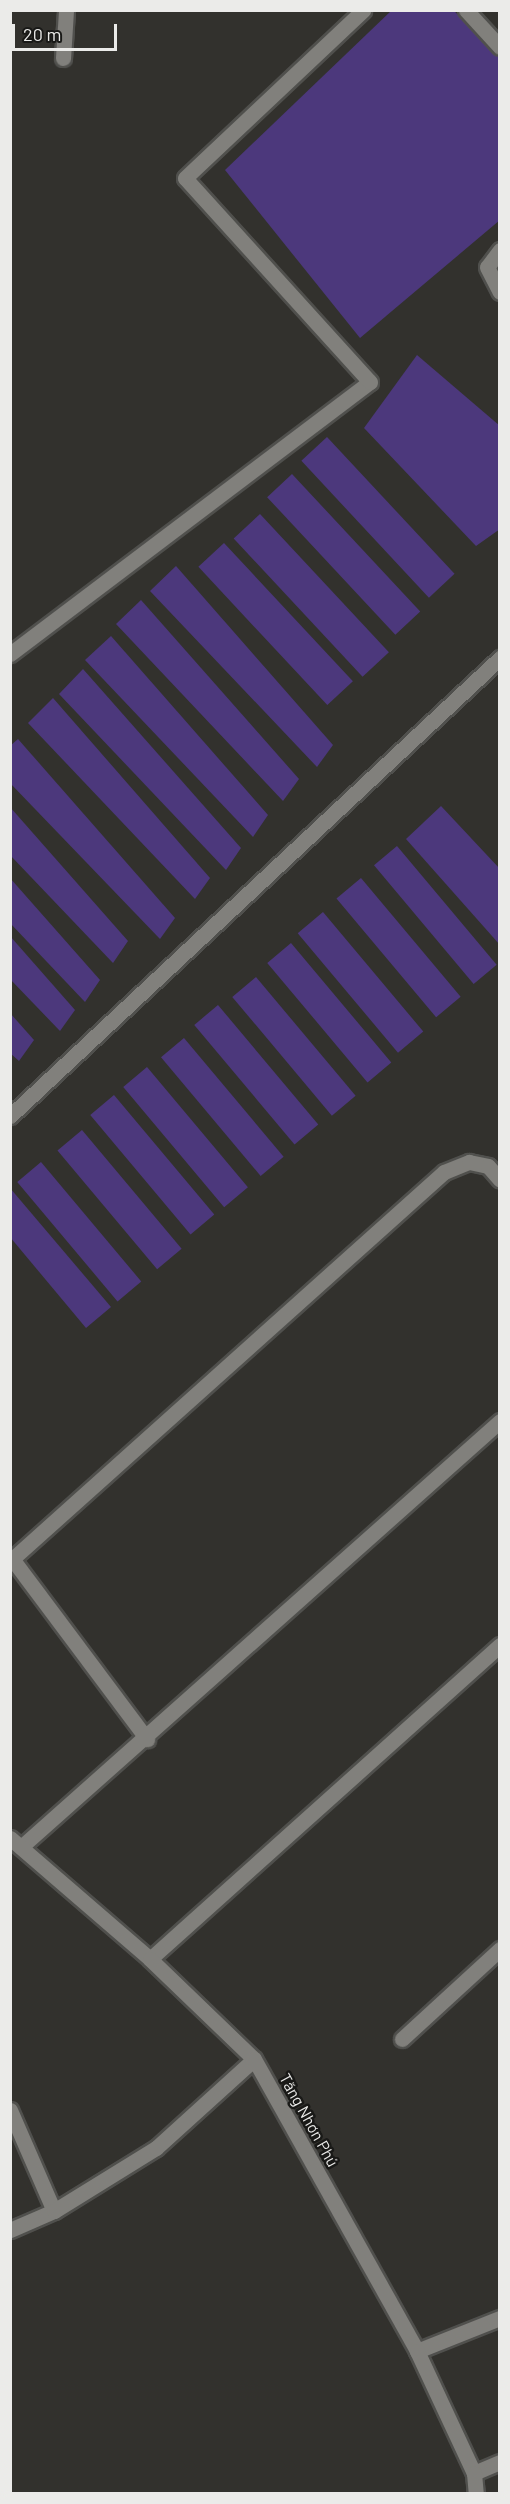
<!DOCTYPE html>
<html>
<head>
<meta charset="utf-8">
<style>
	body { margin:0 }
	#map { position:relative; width:510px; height:2504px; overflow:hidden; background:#32312d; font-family:Barlow,sans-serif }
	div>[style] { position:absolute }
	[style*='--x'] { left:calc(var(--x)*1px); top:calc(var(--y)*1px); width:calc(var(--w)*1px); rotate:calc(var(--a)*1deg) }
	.building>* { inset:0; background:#4c387c; transform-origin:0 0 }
	.roads { filter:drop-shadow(2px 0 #50504d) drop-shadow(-2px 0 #50504d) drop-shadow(0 2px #50504d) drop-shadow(0 -2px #50504d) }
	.service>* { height:15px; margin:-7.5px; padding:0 7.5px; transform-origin:7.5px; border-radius:7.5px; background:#81807c }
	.minor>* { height:15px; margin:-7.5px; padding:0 7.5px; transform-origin:7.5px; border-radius:7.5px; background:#81807c }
	.tertiary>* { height:15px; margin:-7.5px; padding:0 7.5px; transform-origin:7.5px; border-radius:7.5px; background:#81807c }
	span { translate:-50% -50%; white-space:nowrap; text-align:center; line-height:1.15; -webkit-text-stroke:5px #191917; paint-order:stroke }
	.street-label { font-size:16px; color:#ebebe9 }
	.frame { position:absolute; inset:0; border:12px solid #ebebe9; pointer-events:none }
	.scale { position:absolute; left:12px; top:24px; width:105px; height:27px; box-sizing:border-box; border:3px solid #ebebe9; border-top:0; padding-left:8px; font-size:18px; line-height:21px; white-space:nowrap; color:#ebebe9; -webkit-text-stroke:4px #191917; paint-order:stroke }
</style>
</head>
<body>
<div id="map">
	<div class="building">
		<i style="clip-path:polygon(392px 10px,453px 10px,500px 54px,500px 220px,360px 338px,225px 170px)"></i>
		<i style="clip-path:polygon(417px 355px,500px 426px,500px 529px,476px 546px,364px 428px)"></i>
		<i style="left:327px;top:437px;width:187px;height:35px;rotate:47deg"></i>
		<i style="left:292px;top:474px;width:188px;height:34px;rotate:47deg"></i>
		<i style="left:260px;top:514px;width:189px;height:36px;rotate:47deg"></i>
		<i style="left:224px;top:543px;width:189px;height:35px;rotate:47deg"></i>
		<i style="clip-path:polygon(176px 566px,333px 745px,317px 767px,150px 591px)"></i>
		<i style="clip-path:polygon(141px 600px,299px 779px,283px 801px,116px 624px)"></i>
		<i style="clip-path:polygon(111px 636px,268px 815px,253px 837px,85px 660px)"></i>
		<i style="clip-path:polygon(83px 669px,241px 848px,226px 870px,59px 694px)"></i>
		<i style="clip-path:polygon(53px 698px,210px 878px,195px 899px,28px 723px)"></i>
		<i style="clip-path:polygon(18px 739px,175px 918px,160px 939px,10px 783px,10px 746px)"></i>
		<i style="clip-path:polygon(441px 806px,500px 869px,500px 945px,406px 839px)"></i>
		<i style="clip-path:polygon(10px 807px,128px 941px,113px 963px,10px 855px)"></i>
		<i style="left:397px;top:846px;width:155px;height:30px;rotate:50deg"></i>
		<i style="clip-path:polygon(10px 878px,100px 980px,85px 1002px,10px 923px)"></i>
		<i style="left:361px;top:878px;width:155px;height:32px;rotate:50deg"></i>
		<i style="left:323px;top:912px;width:156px;height:33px;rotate:50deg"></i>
		<i style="clip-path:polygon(10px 936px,75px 1010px,60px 1031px,10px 979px)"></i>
		<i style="left:291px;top:943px;width:156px;height:31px;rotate:50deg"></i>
		<i style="left:256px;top:977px;width:155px;height:31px;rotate:50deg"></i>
		<i style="left:218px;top:1005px;width:156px;height:31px;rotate:50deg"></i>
		<i style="clip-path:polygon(10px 1013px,34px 1040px,19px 1061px,10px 1053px)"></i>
		<i style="left:184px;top:1038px;width:155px;height:30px;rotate:50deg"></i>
		<i style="left:147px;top:1067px;width:157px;height:31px;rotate:50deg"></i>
		<i style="left:114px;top:1095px;width:156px;height:31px;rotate:50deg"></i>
		<i style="left:82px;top:1130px;width:155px;height:32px;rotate:50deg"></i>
		<i style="left:41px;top:1162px;width:156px;height:31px;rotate:50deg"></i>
		<i style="clip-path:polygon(10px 1188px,111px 1307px,86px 1328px,10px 1237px)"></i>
	</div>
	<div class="roads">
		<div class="service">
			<i style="--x:466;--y:10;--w:50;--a:47.4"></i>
			<i style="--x:63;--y:58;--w:48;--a:-86.4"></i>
			<i style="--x:500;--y:250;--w:21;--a:127"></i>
			<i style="--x:487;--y:267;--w:28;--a:63"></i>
			<i style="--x:10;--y:654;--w:451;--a:-37.1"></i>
			<i style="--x:370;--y:382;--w:275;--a:-132.2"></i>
			<i style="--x:185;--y:178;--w:245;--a:-43.3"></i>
			<i style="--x:10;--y:1116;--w:671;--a:-43.07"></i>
			<i style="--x:13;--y:1560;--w:224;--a:53.2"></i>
			<i style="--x:10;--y:1561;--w:583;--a:-41.87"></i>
			<i style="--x:444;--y:1172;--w:27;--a:-22"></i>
			<i style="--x:469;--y:1162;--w:19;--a:12"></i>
			<i style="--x:488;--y:1166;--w:18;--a:49"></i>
			<i style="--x:21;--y:1847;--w:641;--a:-41.65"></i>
			<i style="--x:150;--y:1959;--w:470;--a:-41.9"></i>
			<i style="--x:10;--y:2110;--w:110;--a:66.5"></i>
			<i style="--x:10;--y:2230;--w:48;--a:-23.4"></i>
			<i style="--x:54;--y:2211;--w:120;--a:-31.7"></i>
			<i style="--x:156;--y:2148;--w:132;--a:-42.2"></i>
			<i style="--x:474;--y:2473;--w:28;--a:-23"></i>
		</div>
		<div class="minor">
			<i style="--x:402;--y:2039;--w:133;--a:-42.6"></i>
			<i style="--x:417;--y:2351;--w:89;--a:-21.7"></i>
		</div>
		<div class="tertiary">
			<i style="--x:10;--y:1838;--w:185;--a:40.8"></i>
			<i style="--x:150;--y:1959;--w:144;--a:43.9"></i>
			<i style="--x:254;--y:2059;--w:334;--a:60.8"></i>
			<i style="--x:417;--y:2351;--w:135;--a:65"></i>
			<i style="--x:474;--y:2473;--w:21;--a:85"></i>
		</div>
	</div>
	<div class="street-label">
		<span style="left:309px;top:2120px;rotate:61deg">Tăng Nhơn Phú</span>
	</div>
	<div class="frame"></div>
	<div class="scale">20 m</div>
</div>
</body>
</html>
